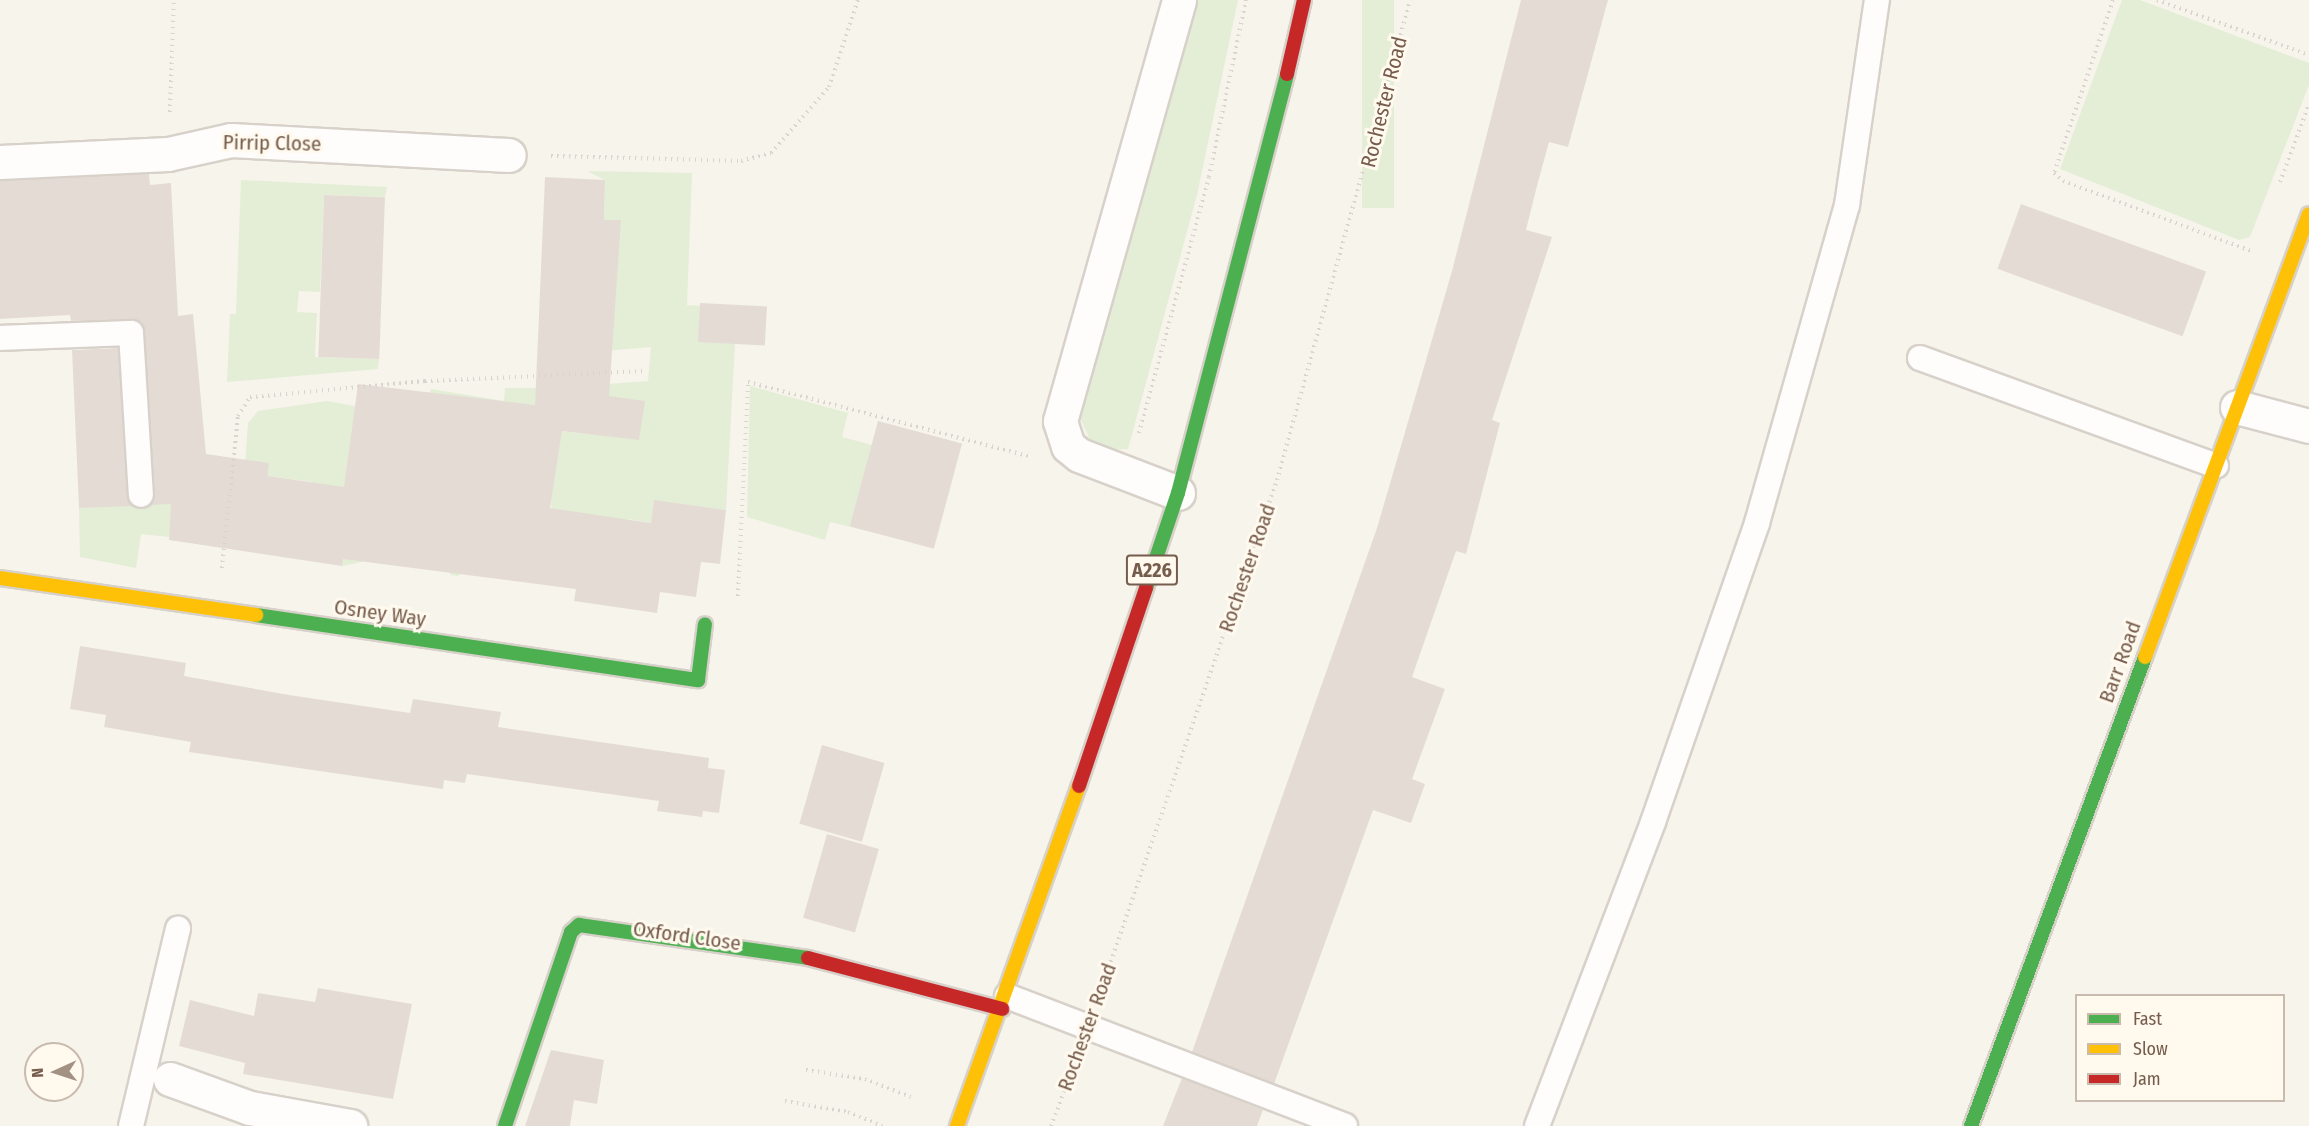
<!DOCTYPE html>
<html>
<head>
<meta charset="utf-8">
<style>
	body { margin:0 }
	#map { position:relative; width:2309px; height:1126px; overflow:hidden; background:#f7f4ec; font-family:"Fira Sans Condensed",sans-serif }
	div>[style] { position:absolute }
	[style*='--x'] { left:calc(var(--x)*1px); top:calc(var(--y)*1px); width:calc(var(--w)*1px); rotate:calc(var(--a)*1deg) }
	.green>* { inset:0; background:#e4eed7; transform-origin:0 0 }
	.building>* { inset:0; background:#e4dcd4; transform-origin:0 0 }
	.path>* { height:4px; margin-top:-2px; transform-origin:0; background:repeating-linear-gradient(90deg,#dad3ce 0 1.5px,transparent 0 6px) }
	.roads { filter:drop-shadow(2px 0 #d7d1ca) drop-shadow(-2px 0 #d7d1ca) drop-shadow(0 2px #d7d1ca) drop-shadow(0 -2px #d7d1ca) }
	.lane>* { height:24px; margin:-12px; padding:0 12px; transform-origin:12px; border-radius:12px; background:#fefdfc }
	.street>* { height:33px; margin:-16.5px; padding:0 16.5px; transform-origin:16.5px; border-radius:16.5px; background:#fefdfc }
	.fast>* { height:14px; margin:-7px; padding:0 7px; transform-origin:7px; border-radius:7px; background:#4caf50 }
	.slow>* { height:14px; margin:-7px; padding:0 7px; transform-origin:7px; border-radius:7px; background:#ffc107 }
	.jam>* { height:14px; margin:-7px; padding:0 7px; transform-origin:7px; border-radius:7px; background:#c62828 }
	span { translate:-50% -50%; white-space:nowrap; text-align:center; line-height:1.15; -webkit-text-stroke:6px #fff9ee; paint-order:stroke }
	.shield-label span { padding:2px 4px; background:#fff9ee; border:2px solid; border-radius:4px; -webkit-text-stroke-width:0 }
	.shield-label { font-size:20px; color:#765c4c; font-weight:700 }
	.street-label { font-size:21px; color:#765c4c }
	.legend { position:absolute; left:2075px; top:994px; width:210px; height:108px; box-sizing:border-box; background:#fff9ee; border:2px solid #c8baad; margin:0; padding:8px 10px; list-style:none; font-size:18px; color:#765c4c }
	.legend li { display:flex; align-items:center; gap:12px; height:30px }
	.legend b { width:30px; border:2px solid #c8baad }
	.north { position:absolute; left:24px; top:1042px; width:60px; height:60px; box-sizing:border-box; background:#fff9ee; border:2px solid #c8baad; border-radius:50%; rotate:267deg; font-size:16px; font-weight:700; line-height:24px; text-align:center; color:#765c4c }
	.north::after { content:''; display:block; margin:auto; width:21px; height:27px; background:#a39184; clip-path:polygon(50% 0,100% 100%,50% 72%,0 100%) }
</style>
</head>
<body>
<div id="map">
	<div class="green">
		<i style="clip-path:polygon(1197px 0,1238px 0,1197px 195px,1128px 449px,1109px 450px,1090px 440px,1080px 418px)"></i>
		<i style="left:1362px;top:0;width:32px;height:208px"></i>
		<i style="clip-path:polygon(2122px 0,2140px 0,2309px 63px,2309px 85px,2250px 237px,2239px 240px,2060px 169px)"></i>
		<i style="clip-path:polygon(587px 171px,692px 173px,687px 305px,721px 307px,735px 343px,726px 510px,695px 506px,651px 523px,628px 519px,576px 589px,556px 586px,551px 502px,458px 576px,450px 575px,463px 490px,372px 497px,362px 562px,342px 566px,312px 482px,268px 476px,269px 463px,245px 464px,248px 423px,258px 411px,327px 401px,427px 419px,431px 389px,504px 401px,505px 388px,538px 388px,561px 431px,587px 434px,595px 385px,648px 381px,651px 347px,538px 357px,618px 220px,604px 220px,605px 180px)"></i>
		<i style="clip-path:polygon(241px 180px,387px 187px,385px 197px,324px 195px,320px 292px,299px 291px,297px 312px,317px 313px,315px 357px,379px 359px,378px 369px,227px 382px,230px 314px,236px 314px)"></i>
		<i style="clip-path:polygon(750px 386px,848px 413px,842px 437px,888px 449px,898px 495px,887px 536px,830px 522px,825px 540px,747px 517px)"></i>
		<i style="clip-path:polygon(174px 501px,169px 537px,141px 534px,136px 568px,80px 557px,79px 508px)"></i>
	</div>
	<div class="building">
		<i style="clip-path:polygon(1521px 0,1608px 0,1568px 147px,1549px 142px,1537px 186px,1526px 230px,1552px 237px,1492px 420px,1500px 423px,1466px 554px,1456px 551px,1412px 677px,1445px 689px,1412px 779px,1425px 784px,1411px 823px,1373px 810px,1274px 1084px,1192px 1052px,1377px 528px,1452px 271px)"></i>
		<i style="clip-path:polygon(149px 174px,150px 185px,171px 183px,178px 316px,193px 314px,206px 454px,269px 463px,268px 476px,344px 487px,358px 384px,535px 405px,545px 177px,605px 180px,604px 220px,621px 220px,609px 396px,645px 401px,639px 440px,562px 431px,550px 508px,651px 523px,654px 500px,726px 510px,720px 564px,701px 562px,696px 597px,660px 592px,657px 613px,574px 601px,576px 589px,343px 559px,342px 566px,169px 540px,171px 504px,151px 505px,155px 494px,143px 325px,130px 319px,71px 321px,70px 315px,0 319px,0 181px)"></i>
		<i style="left:324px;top:195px;width:61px;height:162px;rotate:2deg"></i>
		<i style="left:2021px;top:204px;width:197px;height:69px;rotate:20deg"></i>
		<i style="left:700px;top:303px;width:67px;height:39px;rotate:3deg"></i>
		<i style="clip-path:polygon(118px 348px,127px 496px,132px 506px,79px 508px,72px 350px)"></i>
		<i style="left:878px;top:421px;width:87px;height:109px;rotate:15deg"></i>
		<i style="clip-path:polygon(80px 646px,186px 663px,184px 676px,289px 695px,410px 713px,413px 699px,501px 712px,498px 727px,709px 758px,708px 768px,725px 770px,719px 813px,703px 811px,702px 817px,657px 811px,659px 801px,467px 774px,465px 783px,444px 780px,443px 789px,189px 752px,191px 742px,104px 727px,106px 715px,70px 709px)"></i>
		<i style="left:822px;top:745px;width:65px;height:82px;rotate:16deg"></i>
		<i style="left:827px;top:834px;width:54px;height:87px;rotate:16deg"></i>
		<i style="clip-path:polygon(318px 988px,412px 1004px,393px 1099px,243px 1074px,245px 1063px,179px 1046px,190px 1000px,254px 1016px,258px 993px,315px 1002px)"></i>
		<i style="clip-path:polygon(551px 1050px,604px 1060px,597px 1104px,574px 1100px,570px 1126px,525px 1126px)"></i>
		<i style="clip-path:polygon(1182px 1078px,1263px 1110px,1257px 1126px,1163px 1126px)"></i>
	</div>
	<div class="path">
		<i style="--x:2113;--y:0;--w:183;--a:108.8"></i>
		<i style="--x:2054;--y:173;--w:12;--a:42"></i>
		<i style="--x:2063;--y:181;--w:201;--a:20.4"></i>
		<i style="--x:2157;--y:0;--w:162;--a:19.9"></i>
		<i style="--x:170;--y:112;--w:112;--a:-88"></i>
		<i style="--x:551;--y:156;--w:190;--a:1.5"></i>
		<i style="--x:741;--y:161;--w:31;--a:-15"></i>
		<i style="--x:771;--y:153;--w:88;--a:-48.7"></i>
		<i style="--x:829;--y:87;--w:92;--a:-71.6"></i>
		<i style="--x:2280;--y:182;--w:83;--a:-69.6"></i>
		<i style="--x:1139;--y:433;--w:265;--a:-74.7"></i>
		<i style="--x:1209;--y:177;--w:181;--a:-78.2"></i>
		<i style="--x:222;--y:568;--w:153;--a:-84"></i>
		<i style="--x:238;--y:416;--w:22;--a:-58"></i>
		<i style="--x:250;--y:397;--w:176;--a:-5.2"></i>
		<i style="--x:425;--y:381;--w:220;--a:-2.6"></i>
		<i style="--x:738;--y:596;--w:214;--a:-87.3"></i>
		<i style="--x:748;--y:382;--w:290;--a:14.8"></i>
		<i style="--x:1101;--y:990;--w:540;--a:-70.96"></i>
		<i style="--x:1277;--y:480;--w:498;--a:-74.5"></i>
		<i style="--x:806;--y:1070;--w:60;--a:8.7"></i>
		<i style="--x:865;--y:1079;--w:49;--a:21.4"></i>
		<i style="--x:785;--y:1101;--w:64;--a:9.9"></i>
		<i style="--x:848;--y:1112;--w:37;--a:22"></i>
		<i style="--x:1051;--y:1126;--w:68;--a:-69.4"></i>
	</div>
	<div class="roads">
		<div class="lane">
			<i style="--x:0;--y:338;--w:131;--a:-2.2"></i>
			<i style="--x:131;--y:333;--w:162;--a:86.5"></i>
			<i style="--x:1920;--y:358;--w:315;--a:20"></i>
			<i style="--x:1007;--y:996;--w:362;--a:21"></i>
			<i style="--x:131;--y:1126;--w:203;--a:-76.6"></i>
			<i style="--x:1537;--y:1126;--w:325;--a:-69.1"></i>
			<i style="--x:1653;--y:822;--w:317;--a:-70.8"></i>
			<i style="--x:1757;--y:523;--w:330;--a:-74.2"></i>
			<i style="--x:1847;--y:205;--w:207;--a:-81.7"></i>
		</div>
		<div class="street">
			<i style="--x:0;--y:162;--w:168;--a:-2.7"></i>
			<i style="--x:168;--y:154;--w:65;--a:-12.5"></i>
			<i style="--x:231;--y:140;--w:278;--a:3.1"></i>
			<i style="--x:2237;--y:407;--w:74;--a:14.8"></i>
			<i style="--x:1178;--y:493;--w:106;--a:-159"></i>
			<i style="--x:1079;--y:455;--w:14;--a:-141"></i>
			<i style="--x:1068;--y:446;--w:26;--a:-108"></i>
			<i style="--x:1060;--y:421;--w:437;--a:-74.2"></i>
			<i style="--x:170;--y:1079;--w:85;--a:19.9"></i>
			<i style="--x:250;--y:1108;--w:102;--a:10.2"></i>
		</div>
		<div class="fast">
			<i style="--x:1146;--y:588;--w:100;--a:-71.4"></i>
			<i style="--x:1178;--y:493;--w:433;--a:-75.4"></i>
			<i style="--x:256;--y:615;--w:447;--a:8.4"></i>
			<i style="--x:698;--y:680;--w:56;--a:-82.9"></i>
			<i style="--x:505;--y:1126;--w:205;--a:-71.2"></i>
			<i style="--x:571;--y:932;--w:11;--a:-41"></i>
			<i style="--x:579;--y:925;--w:231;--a:8.2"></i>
			<i style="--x:1971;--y:1126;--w:500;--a:-69.65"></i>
		</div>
		<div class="slow">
			<i style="--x:0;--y:578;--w:259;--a:8.2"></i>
			<i style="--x:2145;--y:657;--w:472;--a:-69.7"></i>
			<i style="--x:957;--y:1126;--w:361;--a:-70.3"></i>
		</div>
		<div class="jam">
			<i style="--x:1287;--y:74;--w:76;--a:-77.1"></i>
			<i style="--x:1079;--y:786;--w:209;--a:-71.3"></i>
			<i style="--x:808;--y:958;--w:201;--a:14.7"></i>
		</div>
	</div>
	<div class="shield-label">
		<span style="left:1152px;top:570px">A226</span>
	</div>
	<div class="street-label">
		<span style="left:1384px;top:102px;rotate:-76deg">Rochester Road</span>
		<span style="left:272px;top:143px;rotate:1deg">Pirrip Close</span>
		<span style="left:1247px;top:568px;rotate:-71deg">Rochester Road</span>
		<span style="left:380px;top:613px;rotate:8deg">Osney Way</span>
		<span style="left:2120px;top:662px;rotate:-70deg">Barr Road</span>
		<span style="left:687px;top:936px;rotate:8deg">Oxford Close</span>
		<span style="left:1087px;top:1027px;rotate:-70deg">Rochester Road</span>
	</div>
	<ul class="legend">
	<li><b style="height:8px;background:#4caf50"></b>Fast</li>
	<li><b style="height:8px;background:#ffc107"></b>Slow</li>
	<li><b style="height:8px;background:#c62828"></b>Jam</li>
	</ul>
	<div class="north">N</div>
</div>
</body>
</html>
